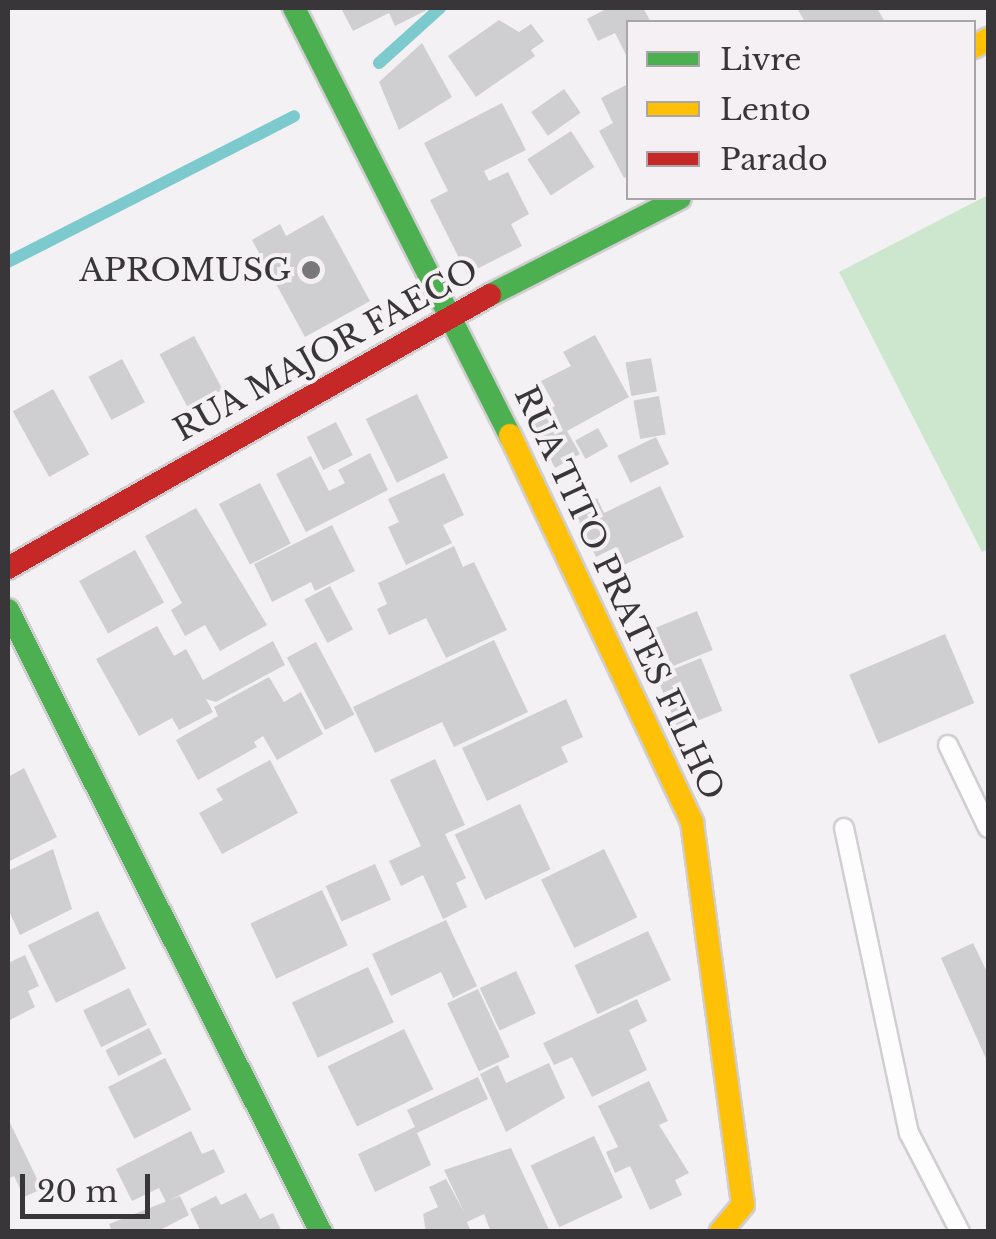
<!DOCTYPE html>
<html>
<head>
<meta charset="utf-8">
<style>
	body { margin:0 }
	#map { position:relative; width:996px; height:1239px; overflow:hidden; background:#f3f1f3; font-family:"Libre Baskerville",serif }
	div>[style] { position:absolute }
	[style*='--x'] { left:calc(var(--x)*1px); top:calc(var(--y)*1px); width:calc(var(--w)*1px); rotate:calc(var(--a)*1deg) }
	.green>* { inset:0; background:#cce7ce }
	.stream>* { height:12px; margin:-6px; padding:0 6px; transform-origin:6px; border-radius:6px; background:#7dcace }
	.building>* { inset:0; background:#cfced0; transform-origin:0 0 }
	.roads { filter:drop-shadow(2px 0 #d0ced0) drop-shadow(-2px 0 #d0ced0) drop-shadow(0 2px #d0ced0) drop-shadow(0 -2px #d0ced0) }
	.lane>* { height:18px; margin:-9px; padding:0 9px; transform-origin:9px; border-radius:9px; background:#fdfdfd }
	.fast>* { height:22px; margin:-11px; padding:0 11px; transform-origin:11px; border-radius:11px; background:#4caf50 }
	.slow>* { height:22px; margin:-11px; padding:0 11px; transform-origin:11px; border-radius:11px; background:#ffc107 }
	.jam>* { height:22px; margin:-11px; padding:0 11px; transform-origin:11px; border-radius:11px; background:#c62828 }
	.dots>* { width:28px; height:28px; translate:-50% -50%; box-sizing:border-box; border:5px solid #f4f0f4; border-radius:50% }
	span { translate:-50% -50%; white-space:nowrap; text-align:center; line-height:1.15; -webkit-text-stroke:8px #f4f0f4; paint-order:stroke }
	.poi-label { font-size:32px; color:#383638 }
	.right { translate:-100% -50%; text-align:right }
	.street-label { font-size:32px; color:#383638 }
	.frame { position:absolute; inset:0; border:10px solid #383638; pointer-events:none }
	.legend { position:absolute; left:626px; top:20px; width:350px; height:180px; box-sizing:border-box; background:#f4f0f4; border:2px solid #a9a6a9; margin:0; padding:12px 18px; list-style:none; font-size:30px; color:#383638 }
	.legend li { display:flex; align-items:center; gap:20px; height:50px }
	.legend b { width:50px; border:2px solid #a9a6a9 }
	.scale { position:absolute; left:20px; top:1174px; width:130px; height:45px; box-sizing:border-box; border:5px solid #383638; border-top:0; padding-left:12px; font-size:30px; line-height:35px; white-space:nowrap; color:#383638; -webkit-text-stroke:8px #f4f0f4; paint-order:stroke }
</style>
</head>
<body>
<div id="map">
	<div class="green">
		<i style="clip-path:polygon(988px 195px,988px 549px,982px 552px,839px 272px)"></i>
	</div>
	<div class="stream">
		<i style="--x:379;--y:63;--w:82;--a:-42"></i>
		<i style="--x:8;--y:262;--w:321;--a:-27"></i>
	</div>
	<div class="building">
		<i style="clip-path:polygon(341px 8px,431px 8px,395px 26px,389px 13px,353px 31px)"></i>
		<i style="clip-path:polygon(608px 8px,643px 8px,651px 22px,628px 22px,628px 59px,615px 33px,598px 41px,587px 19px)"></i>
		<i style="clip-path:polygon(797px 8px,877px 8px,885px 22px,805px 22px)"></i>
		<i style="clip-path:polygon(499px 20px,519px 32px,531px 24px,544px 41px,531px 50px,535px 56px,476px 97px,448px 56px)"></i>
		<i style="clip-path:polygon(422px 43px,452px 97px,399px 130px,379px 82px)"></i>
		<i style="clip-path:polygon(628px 84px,628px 176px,624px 178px,599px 131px,613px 123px,601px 98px)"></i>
		<i style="left:564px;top:89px;width:29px;height:40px;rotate:55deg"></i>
		<i style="clip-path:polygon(502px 103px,526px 150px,484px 171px,489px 181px,508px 172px,529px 214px,511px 224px,522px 246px,467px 274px,430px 200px,448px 191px,424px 143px)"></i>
		<i style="left:571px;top:131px;width:43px;height:52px;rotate:57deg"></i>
		<i style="clip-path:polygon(323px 215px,370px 301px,305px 337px,252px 240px,280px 224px,286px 236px)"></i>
		<i style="clip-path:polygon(595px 335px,629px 397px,567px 431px,580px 454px,555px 468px,529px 420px,555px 406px,541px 381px,571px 366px,563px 352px)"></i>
		<i style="left:194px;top:336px;width:61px;height:39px;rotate:62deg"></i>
		<i style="left:651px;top:358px;width:34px;height:26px;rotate:80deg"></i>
		<i style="left:122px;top:359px;width:49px;height:38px;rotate:62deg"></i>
		<i style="left:53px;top:389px;width:75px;height:46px;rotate:61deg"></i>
		<i style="left:417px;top:394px;width:71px;height:57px;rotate:64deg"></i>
		<i style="left:659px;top:396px;width:39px;height:26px;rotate:80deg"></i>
		<i style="left:336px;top:422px;width:37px;height:33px;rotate:63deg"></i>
		<i style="left:598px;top:428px;width:21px;height:26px;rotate:61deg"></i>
		<i style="left:656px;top:437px;width:30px;height:43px;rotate:64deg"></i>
		<i style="clip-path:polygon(370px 453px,388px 490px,306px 532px,276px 474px,311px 456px,329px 491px,345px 483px,338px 470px)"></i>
		<i style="clip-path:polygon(444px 473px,464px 515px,443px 525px,452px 543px,406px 565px,388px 527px,399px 522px,388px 499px)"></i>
		<i style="left:260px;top:483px;width:68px;height:46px;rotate:63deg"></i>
		<i style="clip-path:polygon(660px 486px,684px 537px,624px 565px,616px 547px,596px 557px,573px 509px,597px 498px,604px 513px)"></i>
		<i style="clip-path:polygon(196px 508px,267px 625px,220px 651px,205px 625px,185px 636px,171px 610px,182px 603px,145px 536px)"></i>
		<i style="clip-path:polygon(332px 525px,355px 571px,315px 591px,311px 582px,272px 602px,254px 564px)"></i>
		<i style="clip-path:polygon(454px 546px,463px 567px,474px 562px,507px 630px,446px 658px,426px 618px,389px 635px,377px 609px,387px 604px,378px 583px)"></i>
		<i style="left:135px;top:550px;width:60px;height:64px;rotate:61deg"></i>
		<i style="left:330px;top:586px;width:49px;height:29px;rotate:62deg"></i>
		<i style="left:697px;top:611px;width:42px;height:44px;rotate:68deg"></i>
		<i style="clip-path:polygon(157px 626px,174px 656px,186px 649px,203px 680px,273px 641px,285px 665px,216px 702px,206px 699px,213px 712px,179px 730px,172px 718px,139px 736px,96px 659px)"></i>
		<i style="left:945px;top:634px;width:75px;height:104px;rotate:67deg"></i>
		<i style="clip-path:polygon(494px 640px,528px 712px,454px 747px,442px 722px,375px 753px,353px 707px)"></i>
		<i style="left:316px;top:642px;width:82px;height:33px;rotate:62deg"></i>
		<i style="left:701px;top:658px;width:57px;height:48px;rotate:68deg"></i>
		<i style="clip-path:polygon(269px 677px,284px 702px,301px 692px,323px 734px,277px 760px,263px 736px,254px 742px,257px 747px,198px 780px,176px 740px,218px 716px,214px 707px)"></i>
		<i style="clip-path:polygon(566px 699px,583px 737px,561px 747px,568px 762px,487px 801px,462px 748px)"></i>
		<i style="clip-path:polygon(435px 759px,465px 825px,445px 834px,466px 878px,456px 883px,467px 907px,443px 919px,423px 875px,401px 886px,389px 861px,421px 846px,390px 780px)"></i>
		<i style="clip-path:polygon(270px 760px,298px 813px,222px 854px,199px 813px,223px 800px,216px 789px)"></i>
		<i style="clip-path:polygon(24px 768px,57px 837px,8px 862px,8px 777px)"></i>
		<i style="left:520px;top:804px;width:72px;height:72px;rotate:65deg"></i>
		<i style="clip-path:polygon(53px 849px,72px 909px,20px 935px,8px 909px,8px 871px)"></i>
		<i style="left:604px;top:849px;width:76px;height:70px;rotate:64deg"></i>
		<i style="left:375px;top:864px;width:39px;height:54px;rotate:66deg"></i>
		<i style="left:322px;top:890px;width:61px;height:79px;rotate:65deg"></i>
		<i style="left:98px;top:911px;width:64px;height:78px;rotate:64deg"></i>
		<i style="clip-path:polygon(446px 920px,477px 986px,453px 998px,441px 972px,391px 996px,372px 954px)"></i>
		<i style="left:648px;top:931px;width:54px;height:81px;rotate:65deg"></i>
		<i style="clip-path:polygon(973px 943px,988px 974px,988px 1063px,941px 958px)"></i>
		<i style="clip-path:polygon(25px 955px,39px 986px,28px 991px,35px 1007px,8px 1021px,8px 963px)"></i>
		<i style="left:368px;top:967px;width:61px;height:84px;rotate:65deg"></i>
		<i style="left:516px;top:971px;width:47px;height:40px;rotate:65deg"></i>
		<i style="left:129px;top:988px;width:41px;height:51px;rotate:64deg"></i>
		<i style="left:478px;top:989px;width:75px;height:34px;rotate:65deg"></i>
		<i style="clip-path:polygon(637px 999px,647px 1021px,629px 1030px,647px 1070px,592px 1097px,572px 1057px,554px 1065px,543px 1043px)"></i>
		<i style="left:149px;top:1028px;width:29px;height:49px;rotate:63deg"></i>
		<i style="left:404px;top:1029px;width:67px;height:85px;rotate:64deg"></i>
		<i style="left:165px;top:1058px;width:58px;height:64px;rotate:63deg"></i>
		<i style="clip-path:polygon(549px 1063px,565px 1098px,506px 1132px,480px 1074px,498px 1065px,506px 1083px)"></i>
		<i style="clip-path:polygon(478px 1077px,488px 1099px,417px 1133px,431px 1165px,375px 1192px,358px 1154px,415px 1127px,407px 1110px)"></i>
		<i style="clip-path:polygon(649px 1081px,668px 1121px,659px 1125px,689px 1173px,675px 1180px,682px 1195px,650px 1210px,630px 1166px,615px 1173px,606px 1152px,618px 1147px,598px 1106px)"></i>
		<i style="clip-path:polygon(10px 1123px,42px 1189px,24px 1197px,14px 1176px,8px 1179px)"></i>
		<i style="clip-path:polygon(191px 1131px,202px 1154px,214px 1149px,225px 1172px,166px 1202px,159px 1188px,132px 1201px,116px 1169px)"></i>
		<i style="left:594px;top:1136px;width:68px;height:70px;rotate:65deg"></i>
		<i style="clip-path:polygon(511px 1148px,550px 1232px,491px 1232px,484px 1214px,467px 1222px,471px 1232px,426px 1232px,423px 1214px,438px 1207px,429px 1187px,446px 1179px,465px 1214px,444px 1170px)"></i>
		<i style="clip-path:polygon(246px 1193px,260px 1219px,273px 1213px,282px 1232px,201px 1232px,190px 1209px,216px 1196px,221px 1205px)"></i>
		<i style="clip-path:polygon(180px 1196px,189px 1215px,156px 1232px,112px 1232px,109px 1224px)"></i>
	</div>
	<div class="roads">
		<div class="lane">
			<i style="--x:948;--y:745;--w:92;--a:64.3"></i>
			<i style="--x:844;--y:828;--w:312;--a:78"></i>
			<i style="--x:909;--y:1133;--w:111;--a:62.7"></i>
		</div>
		<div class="fast">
			<i style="--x:294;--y:8;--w:479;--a:63.2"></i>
			<i style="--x:490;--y:295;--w:213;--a:-27"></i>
			<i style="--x:8;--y:610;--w:696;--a:63.29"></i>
		</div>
		<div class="slow">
			<i style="--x:974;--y:47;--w:16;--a:-30"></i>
			<i style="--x:510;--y:435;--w:428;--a:64.8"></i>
			<i style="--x:692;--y:822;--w:386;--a:82.4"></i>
			<i style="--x:743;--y:1205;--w:35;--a:130"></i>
		</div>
		<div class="jam">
			<i style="--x:8;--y:568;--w:554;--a:-29.53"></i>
		</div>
	</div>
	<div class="dots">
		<i style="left:311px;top:270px;background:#797779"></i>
	</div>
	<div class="poi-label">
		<span class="right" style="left:291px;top:270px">APROMUSG</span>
	</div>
	<div class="street-label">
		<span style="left:326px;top:350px;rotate:-29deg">RUA MAJOR FAECO</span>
		<span style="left:619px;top:593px;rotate:65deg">RUA TITO PRATES FILHO</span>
	</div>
	<div class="frame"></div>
	<ul class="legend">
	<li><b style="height:12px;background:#4caf50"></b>Livre</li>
	<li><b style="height:12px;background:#ffc107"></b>Lento</li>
	<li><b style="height:12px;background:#c62828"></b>Parado</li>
	</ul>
	<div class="scale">20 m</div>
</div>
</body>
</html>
